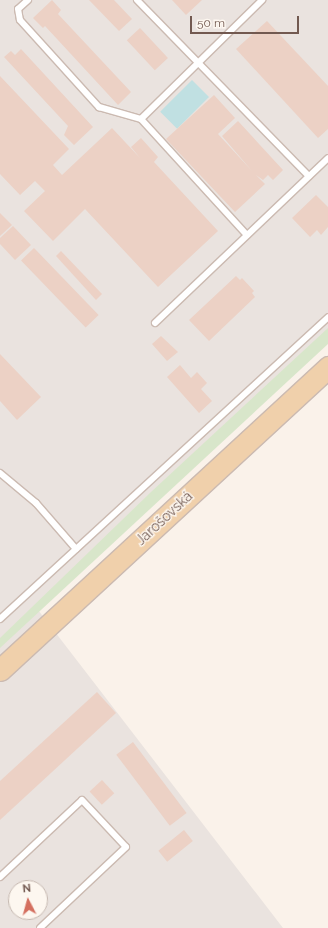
<!DOCTYPE html>
<html>
<head>
<meta charset="utf-8">
<style>
	body { margin:0 }
	#map { position:relative; width:328px; height:928px; overflow:hidden; background:#faf2ea; font-family:Raleway,sans-serif }
	div>[style] { position:absolute }
	[style*='--x'] { left:calc(var(--x)*1px); top:calc(var(--y)*1px); width:calc(var(--w)*1px); rotate:calc(var(--a)*1deg) }
	.industrial>* { inset:0; background:#eae3df }
	.green>* { inset:0; background:#d8e6ca }
	.water>* { inset:0; background:#c0e0e2; transform-origin:0 0 }
	.building>* { inset:0; background:#ecd1c5; transform-origin:0 0 }
	.roads { filter:drop-shadow(1px 0 #cbbab1) drop-shadow(-1px 0 #cbbab1) drop-shadow(0 1px #cbbab1) drop-shadow(0 -1px #cbbab1) }
	.service>* { height:6px; margin:-3px; padding:0 3px; transform-origin:3px; border-radius:3px; background:#fff }
	.primary>* { height:21px; margin:-10.5px; padding:0 10.5px; transform-origin:10.5px; border-radius:10.5px; background:#f0d0ab }
	span { translate:-50% -50%; white-space:nowrap; text-align:center; line-height:1.15; -webkit-text-stroke:3px #fdf7f0; paint-order:stroke }
	.street-label { font-size:14px; color:#725950 }
	.north { position:absolute; left:8px; top:880px; width:40px; height:40px; box-sizing:border-box; background:#fdf7f0; border:1px solid #c5b8b0; border-radius:50%; rotate:354deg; font-size:11px; font-weight:700; line-height:16px; text-align:center; color:#725950 }
	.north::after { content:''; display:block; margin:auto; width:14px; height:18px; background:#d46f5f; clip-path:polygon(50% 0,100% 100%,50% 72%,0 100%) }
	.scale { position:absolute; left:190px; top:16px; width:109px; height:18px; box-sizing:border-box; border:2px solid #725950; border-top:0; padding-left:5px; font-size:12px; line-height:14px; white-space:nowrap; color:#725950; -webkit-text-stroke:3px #fdf7f0; paint-order:stroke }
</style>
</head>
<body>
<div id="map">
	<div class="industrial">
		<i style="clip-path:polygon(evenodd,0 0,328px 0,328px 337px,35px 606px,283px 928px,0 928px,0 0,16px 888px,40px 888px,40px 912px,16px 912px,16px 888px)"></i>
	</div>
	<div class="green">
		<i style="clip-path:polygon(328px 328px,328px 344px,0 648px,0 638px,151px 492px)"></i>
	</div>
	<div class="water">
		<i style="left:192px;top:80px;width:24px;height:45px;rotate:45deg"></i>
	</div>
	<div class="building">
		<i style="clip-path:polygon(52px 0,61px 10px,58px 14px,131px 92px,118px 105px,45px 26px,43px 28px,33px 18px)"></i>
		<i style="clip-path:polygon(89px 0,114px 0,132px 19px,119px 31px)"></i>
		<i style="clip-path:polygon(172px 0,202px 0,186px 15px)"></i>
		<i style="clip-path:polygon(267px 21px,328px 86px,328px 129px,318px 138px,236px 49px)"></i>
		<i style="left:140px;top:28px;width:41px;height:18px;rotate:47deg"></i>
		<i style="clip-path:polygon(21px 49px,93px 127px,74px 145px,64px 135px,68px 126px,4px 57px,11px 51px,15px 55px)"></i>
		<i style="clip-path:polygon(0 76px,69px 149px,53px 165px,62px 175px,112px 128px,140px 158px,131px 147px,141px 138px,158px 157px,154px 162px,218px 231px,158px 287px,85px 209px,53px 241px,24px 211px,45px 191px,35px 181px,20px 195px,0 174px)"></i>
		<i style="clip-path:polygon(214px 95px,235px 118px,218px 134px,252px 171px,222px 136px,238px 121px,283px 170px,273px 180px,268px 175px,263px 180px,256px 175px,265px 184px,235px 212px,166px 139px)"></i>
		<i style="clip-path:polygon(316px 195px,328px 207px,328px 227px,321px 235px,317px 230px,310px 237px,292px 218px)"></i>
		<i style="clip-path:polygon(0 213px,12px 225px,0 236px)"></i>
		<i style="clip-path:polygon(13px 226px,31px 245px,15px 260px,0 244px,0 238px)"></i>
		<i style="left:34px;top:248px;width:93px;height:18px;rotate:46deg"></i>
		<i style="clip-path:polygon(61px 251px,102px 294px,96px 300px,56px 256px)"></i>
		<i style="clip-path:polygon(236px 276px,240px 280px,242px 278px,254px 291px,252px 293px,255px 297px,209px 341px,189px 320px)"></i>
		<i style="clip-path:polygon(161px 336px,178px 352px,167px 361px,152px 344px)"></i>
		<i style="clip-path:polygon(0 354px,41px 397px,17px 420px,0 401px)"></i>
		<i style="clip-path:polygon(180px 365px,191px 378px,197px 372px,207px 383px,201px 389px,212px 401px,199px 413px,167px 377px)"></i>
		<i style="clip-path:polygon(97px 692px,116px 713px,0 820px,0 781px)"></i>
		<i style="left:133px;top:742px;width:89px;height:21px;rotate:53deg"></i>
		<i style="left:102px;top:780px;width:18px;height:17px;rotate:47deg"></i>
		<i style="left:184px;top:830px;width:14px;height:33px;rotate:51deg"></i>
	</div>
	<div class="roads">
		<div class="service">
			<i style="--x:28;--y:0;--w:13;--a:138"></i>
			<i style="--x:18;--y:9;--w:11;--a:80"></i>
			<i style="--x:20;--y:20;--w:118;--a:47.8"></i>
			<i style="--x:99;--y:107;--w:44;--a:15.9"></i>
			<i style="--x:141;--y:119;--w:157;--a:47.6"></i>
			<i style="--x:137;--y:0;--w:246;--a:45.7"></i>
			<i style="--x:141;--y:119;--w:170;--a:-44.5"></i>
			<i style="--x:155;--y:323;--w:239;--a:-43.6"></i>
			<i style="--x:0;--y:473;--w:47;--a:39.8"></i>
			<i style="--x:36;--y:503;--w:61;--a:49"></i>
			<i style="--x:0;--y:619;--w:446;--a:-42.6"></i>
			<i style="--x:0;--y:877;--w:112;--a:-43.2"></i>
			<i style="--x:82;--y:800;--w:64;--a:46.9"></i>
			<i style="--x:126;--y:847;--w:118;--a:136.7"></i>
		</div>
		<div class="primary">
			<i style="--x:0;--y:670;--w:447;--a:-42.7"></i>
		</div>
	</div>
	<div class="street-label">
		<span style="left:164px;top:518px;rotate:-43deg">Jarošovská</span>
	</div>
	<div class="north">N</div>
	<div class="scale">50 m</div>
</div>
</body>
</html>
